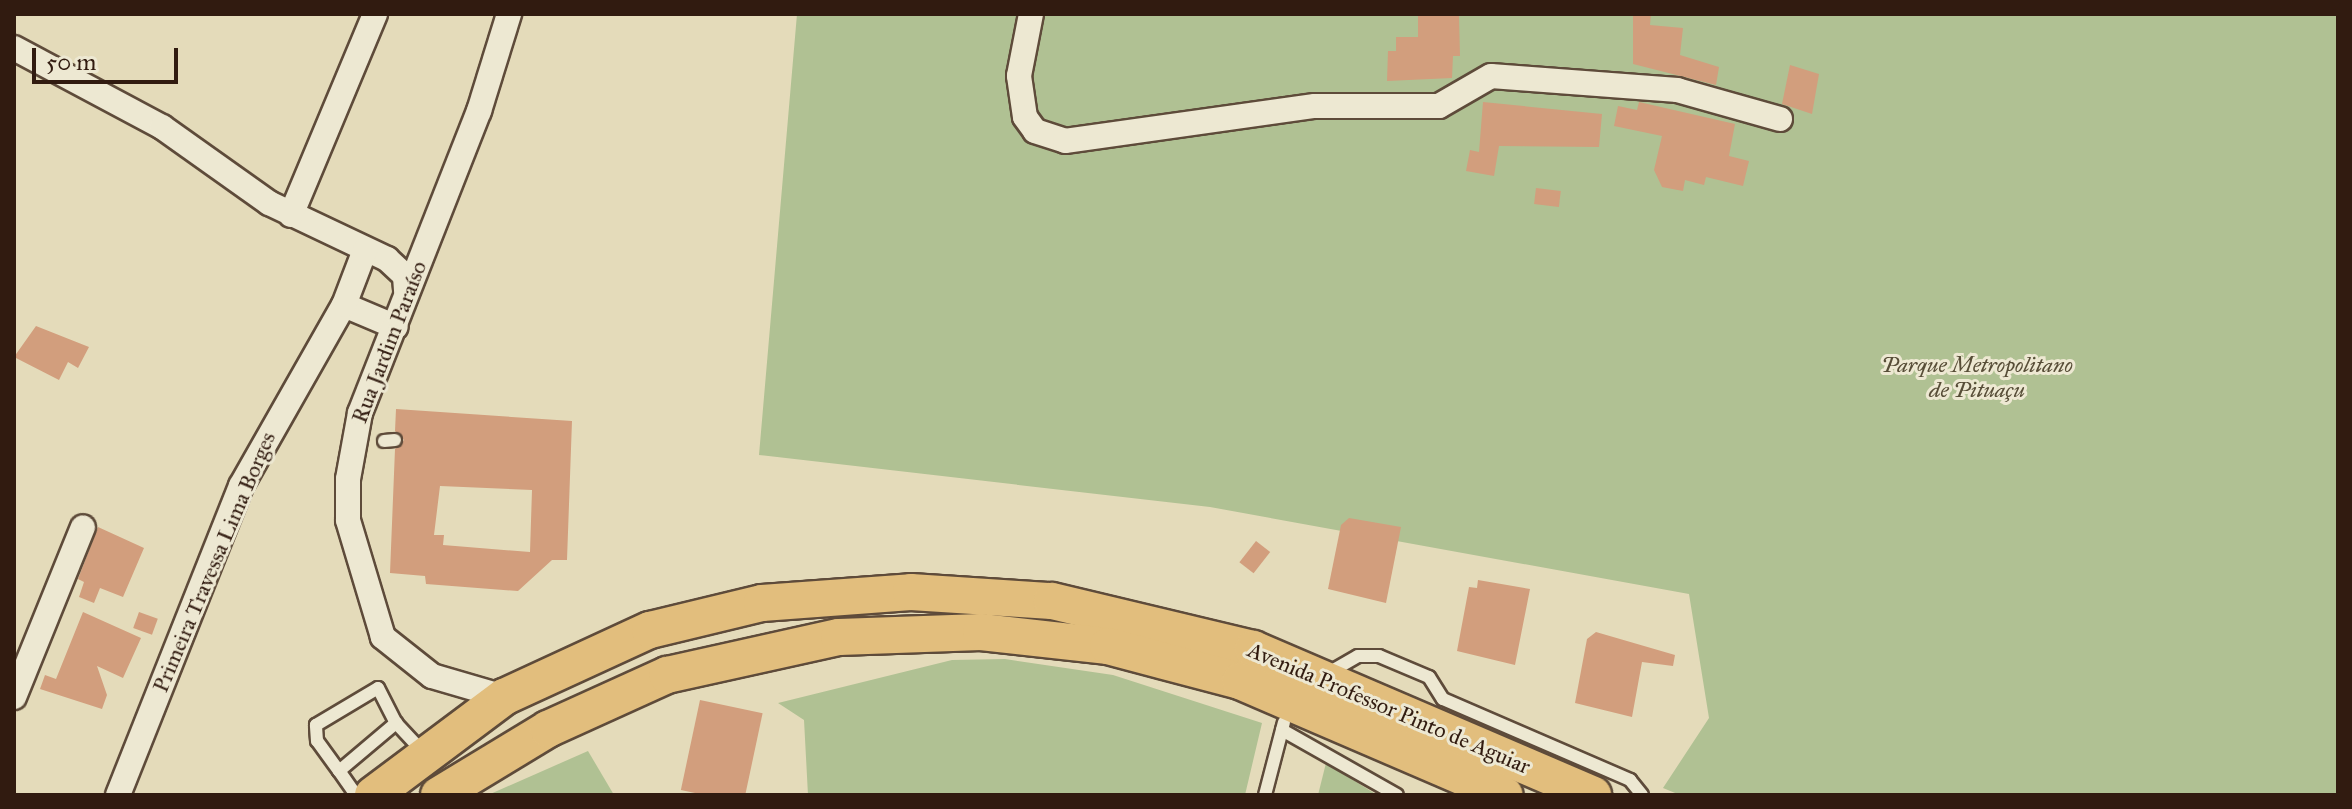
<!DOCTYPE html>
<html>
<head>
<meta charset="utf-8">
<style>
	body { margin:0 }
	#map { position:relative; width:2352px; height:809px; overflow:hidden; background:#e4dbba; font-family:"IM FELL Great Primer",serif }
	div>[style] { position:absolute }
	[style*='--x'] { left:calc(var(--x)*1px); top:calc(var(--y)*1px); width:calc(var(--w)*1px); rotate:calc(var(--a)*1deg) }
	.green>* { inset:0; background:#b0c193 }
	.building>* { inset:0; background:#d29e7d; transform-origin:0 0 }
	.roads { filter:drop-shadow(2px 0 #5e4b3a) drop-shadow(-2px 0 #5e4b3a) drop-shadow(0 2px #5e4b3a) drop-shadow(0 -2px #5e4b3a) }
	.service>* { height:12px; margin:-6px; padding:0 6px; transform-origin:6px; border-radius:6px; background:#ede8d2 }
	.minor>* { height:24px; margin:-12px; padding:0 12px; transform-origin:12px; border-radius:12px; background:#ede8d2 }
	.primary>* { height:36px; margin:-18px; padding:0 18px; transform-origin:18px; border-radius:18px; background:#e2be7d }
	span { translate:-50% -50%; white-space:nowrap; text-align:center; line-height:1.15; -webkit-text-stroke:6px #ede8d2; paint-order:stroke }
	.street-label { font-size:22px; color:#311b10 }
	.park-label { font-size:22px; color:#574d37; font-style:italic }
	.frame { position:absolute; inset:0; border:16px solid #311b10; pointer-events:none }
	.scale { position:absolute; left:32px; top:48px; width:146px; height:36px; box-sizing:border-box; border:4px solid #311b10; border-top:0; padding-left:10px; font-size:24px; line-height:28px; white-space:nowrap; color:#311b10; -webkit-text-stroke:6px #ede8d2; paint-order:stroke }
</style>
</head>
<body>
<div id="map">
	<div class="green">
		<i style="clip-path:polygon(797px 14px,2338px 14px,2338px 795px,1680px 795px,1663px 788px,1709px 718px,1689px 594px,1210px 507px,759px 455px)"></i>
		<i style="clip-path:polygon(1005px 659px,1113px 675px,1262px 723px,1245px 795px,808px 795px,804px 720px,778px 703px,952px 660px)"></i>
		<i style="clip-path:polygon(588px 751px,614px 795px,488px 795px)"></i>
		<i style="clip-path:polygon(1326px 763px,1377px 795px,1318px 795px)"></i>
	</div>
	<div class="building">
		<i style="clip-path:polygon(1633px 14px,1651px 14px,1650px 25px,1683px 28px,1680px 55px,1719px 67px,1716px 85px,1633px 64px)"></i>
		<i style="clip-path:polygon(1418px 16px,1459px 16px,1460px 56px,1453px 56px,1452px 78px,1387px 81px,1388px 51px,1396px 51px,1396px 37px,1418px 37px)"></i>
		<i style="clip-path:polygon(1790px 65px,1819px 74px,1812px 114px,1782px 104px)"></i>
		<i style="clip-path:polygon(1483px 102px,1602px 114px,1599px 147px,1499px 146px,1494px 176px,1466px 171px,1470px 150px,1479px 152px)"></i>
		<i style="clip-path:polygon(1639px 102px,1735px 124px,1729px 156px,1749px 161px,1743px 186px,1706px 177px,1704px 185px,1685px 180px,1683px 191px,1662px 187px,1654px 170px,1662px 136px,1614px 126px,1618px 106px,1637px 110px)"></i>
		<i style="left:1536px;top:188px;width:25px;height:16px;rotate:7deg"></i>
		<i style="clip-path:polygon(36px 326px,89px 347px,78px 368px,68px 362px,59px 380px,14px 357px)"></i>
		<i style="clip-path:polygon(evenodd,396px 409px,572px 421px,567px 560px,552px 560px,518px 591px,426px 584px,425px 576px,390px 573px,395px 449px,404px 440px,395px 431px,396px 409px,440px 486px,532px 490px,530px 552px,443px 545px,444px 535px,434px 535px,440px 486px)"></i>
		<i style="clip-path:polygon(1349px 518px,1401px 527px,1386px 603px,1328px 589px,1341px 525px)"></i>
		<i style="clip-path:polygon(98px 527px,144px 548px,123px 597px,100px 588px,94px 603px,79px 597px,84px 582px,78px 579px)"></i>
		<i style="left:1256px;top:541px;width:18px;height:27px;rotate:38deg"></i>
		<i style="clip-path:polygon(1478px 580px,1530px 589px,1515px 665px,1457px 651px,1469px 587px,1477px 588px)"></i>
		<i style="clip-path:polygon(83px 612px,141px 638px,123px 678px,97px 666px,107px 695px,102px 709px,40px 689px,45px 675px,56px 679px)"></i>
		<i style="left:139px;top:612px;width:20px;height:17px;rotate:20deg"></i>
		<i style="clip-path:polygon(1596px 632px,1675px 655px,1673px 666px,1642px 662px,1632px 717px,1575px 703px,1587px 639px)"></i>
		<i style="left:700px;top:700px;width:64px;height:92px;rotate:12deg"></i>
	</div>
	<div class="roads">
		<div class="service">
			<i style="--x:384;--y:441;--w:11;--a:-5"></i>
			<i style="--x:1325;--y:675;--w:38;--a:-30"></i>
			<i style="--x:1358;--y:656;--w:21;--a:0"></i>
			<i style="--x:1379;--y:656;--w:54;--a:22.8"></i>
			<i style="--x:1429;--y:677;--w:26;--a:58"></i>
			<i style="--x:1443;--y:699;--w:204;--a:23.4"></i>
			<i style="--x:1630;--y:780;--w:19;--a:51"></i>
			<i style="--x:1282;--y:730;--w:132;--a:29.5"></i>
			<i style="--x:339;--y:771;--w:37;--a:-126"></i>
			<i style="--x:317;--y:741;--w:16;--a:-94"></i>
			<i style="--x:316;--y:725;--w:72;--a:-30.8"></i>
			<i style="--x:378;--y:688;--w:39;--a:63"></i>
			<i style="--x:356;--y:795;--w:29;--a:-125"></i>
			<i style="--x:339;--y:771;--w:75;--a:-40.1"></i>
			<i style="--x:396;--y:723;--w:41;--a:47"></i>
			<i style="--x:1265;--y:795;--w:75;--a:-75.4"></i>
		</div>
		<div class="minor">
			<i style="--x:1031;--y:14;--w:63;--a:101"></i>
			<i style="--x:1019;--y:76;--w:41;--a:81.7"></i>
			<i style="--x:1025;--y:117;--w:17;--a:54"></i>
			<i style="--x:1035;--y:131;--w:32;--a:18"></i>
			<i style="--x:1065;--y:141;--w:252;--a:-8"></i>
			<i style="--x:1315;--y:106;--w:124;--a:0"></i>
			<i style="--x:1439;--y:106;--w:60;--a:-30"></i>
			<i style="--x:1491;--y:76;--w:187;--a:4.3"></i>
			<i style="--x:1677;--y:90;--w:107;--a:15.7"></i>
			<i style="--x:14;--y:48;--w:168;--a:28.1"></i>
			<i style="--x:162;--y:127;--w:131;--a:35.4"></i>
			<i style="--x:269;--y:203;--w:131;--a:25.4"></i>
			<i style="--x:387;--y:259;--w:25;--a:43"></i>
			<i style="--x:405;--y:276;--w:15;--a:86"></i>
			<i style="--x:291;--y:215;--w:218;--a:-67.3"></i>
			<i style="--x:344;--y:305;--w:56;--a:22.9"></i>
			<i style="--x:14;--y:697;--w:183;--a:-67.9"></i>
			<i style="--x:504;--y:697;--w:75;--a:-163.7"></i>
			<i style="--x:432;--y:676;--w:63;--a:-141.5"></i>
			<i style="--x:383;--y:637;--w:122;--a:-106.7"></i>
			<i style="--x:348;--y:520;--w:41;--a:-90"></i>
			<i style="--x:348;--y:479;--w:67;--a:-79.7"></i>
			<i style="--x:360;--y:413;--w:325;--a:-68.5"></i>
			<i style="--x:479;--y:111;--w:102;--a:-72.8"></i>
			<i style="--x:118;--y:795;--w:333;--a:-68.3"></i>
			<i style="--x:241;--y:486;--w:208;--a:-60.4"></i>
			<i style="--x:344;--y:305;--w:59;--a:-69.1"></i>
		</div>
		<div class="primary">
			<i style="--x:373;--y:795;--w:164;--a:-36.8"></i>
			<i style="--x:504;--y:697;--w:161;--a:-24.7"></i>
			<i style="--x:650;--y:630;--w:115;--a:-13.6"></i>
			<i style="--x:762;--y:603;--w:149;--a:-4.2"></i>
			<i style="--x:911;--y:592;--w:141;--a:3.7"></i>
			<i style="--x:1052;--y:601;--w:207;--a:13.4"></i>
			<i style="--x:1253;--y:649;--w:370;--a:23.2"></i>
			<i style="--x:439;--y:795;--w:127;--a:-31.2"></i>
			<i style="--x:548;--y:729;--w:131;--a:-24.4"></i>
			<i style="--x:667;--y:675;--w:176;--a:-12.5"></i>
			<i style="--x:839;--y:637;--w:142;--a:-2"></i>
			<i style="--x:981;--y:632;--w:128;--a:6.3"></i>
			<i style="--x:1108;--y:646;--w:137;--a:14.9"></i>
			<i style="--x:1240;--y:681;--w:288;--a:23.3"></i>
		</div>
	</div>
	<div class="street-label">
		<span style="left:389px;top:342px;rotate:-69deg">Rua Jardim Paraíso</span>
		<span style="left:214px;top:562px;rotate:-67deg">Primeira Travessa Lima Borges</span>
		<span style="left:1389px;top:708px;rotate:23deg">Avenida Professor Pinto de Aguiar</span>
	</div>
	<div class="park-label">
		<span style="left:1977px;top:377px">Parque Metropolitano<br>de Pituaçu</span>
	</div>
	<div class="frame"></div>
	<div class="scale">50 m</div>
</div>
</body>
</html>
